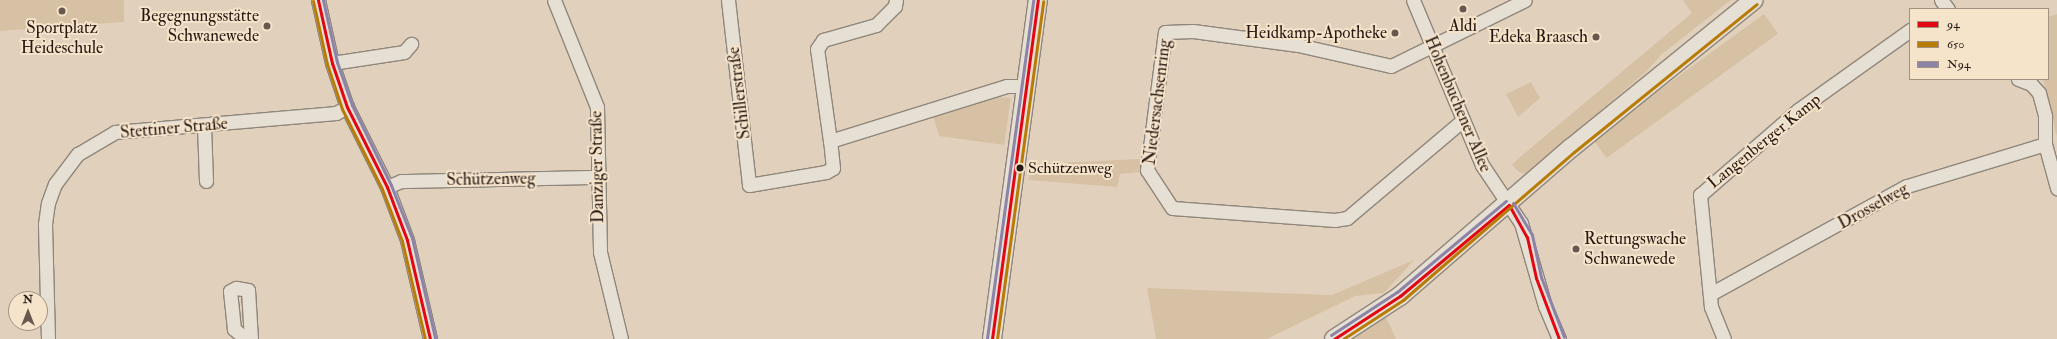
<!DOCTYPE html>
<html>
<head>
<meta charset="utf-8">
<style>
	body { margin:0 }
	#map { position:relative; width:2057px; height:339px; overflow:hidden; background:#e1d1bc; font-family:"IM FELL Double Pica",serif }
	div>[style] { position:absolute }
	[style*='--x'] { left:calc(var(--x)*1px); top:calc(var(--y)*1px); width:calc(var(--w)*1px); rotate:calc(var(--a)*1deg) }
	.green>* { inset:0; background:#d7c1a5; transform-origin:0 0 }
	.roads { filter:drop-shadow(1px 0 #90867a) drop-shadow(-1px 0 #90867a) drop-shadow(0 1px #90867a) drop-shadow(0 -1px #90867a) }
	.street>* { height:13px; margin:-6.5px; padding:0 6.5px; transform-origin:6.5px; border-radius:6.5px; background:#e6dfd4 }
	.secondary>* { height:18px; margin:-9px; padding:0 9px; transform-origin:9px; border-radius:9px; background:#e6dfd4 }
	.bus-1>* { height:3px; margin:-1.5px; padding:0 1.5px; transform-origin:1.5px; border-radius:1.5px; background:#e30613 }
	.bus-2>* { height:3px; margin:-1.5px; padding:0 1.5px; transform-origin:1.5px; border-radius:1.5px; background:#b87c06 }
	.bus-3>* { height:3px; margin:-1.5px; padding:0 1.5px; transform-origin:1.5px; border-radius:1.5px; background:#8c83a8 }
	.dots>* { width:11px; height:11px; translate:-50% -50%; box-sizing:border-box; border:2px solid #f5e3ca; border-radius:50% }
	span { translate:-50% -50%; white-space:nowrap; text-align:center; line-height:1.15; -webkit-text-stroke:4px #f5e3ca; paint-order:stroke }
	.bus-label { font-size:16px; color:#261914 }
	.left { translate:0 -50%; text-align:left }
	.poi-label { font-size:17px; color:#261914 }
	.right { translate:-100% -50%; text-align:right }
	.street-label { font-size:17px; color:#261914 }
	.legend { position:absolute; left:1909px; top:8px; width:140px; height:72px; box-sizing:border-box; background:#f5e3ca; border:1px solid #a29281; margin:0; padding:5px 7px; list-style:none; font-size:12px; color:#261914 }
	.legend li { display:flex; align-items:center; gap:8px; height:20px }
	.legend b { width:20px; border:1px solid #a29281 }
	.north { position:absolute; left:8px; top:291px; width:40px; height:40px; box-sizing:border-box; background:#f5e3ca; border:1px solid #a29281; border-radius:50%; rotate:0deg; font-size:11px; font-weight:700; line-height:16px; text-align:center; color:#261914 }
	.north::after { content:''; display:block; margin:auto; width:14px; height:18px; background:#67594f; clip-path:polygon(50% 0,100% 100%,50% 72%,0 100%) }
</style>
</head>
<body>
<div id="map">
	<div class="green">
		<i style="clip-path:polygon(0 0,124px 0,124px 22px,0 31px)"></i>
		<i style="clip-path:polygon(1683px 0,1731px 0,1662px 54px,1647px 71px,1526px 174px,1519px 172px,1512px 165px,1520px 157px,1692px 13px)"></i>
		<i style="left:1764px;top:14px;width:24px;height:212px;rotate:54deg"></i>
		<i style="clip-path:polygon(2057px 14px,2057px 137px,2043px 79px,2048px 79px,2048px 17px)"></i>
		<i style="clip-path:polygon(1531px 82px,1540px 98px,1518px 117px,1506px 94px)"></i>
		<i style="clip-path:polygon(993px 97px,1011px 98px,1004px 145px,939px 136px,933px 115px)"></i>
		<i style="clip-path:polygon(1140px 159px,1140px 172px,1120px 174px,1117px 187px,1029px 180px,1031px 164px)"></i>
		<i style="clip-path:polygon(1414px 260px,1384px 293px,1355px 296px,1267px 339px,1156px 339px,1147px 288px,1332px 295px)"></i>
		<i style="clip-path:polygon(1386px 317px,1396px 339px,1353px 339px)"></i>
	</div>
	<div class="roads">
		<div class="street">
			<i style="--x:318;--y:0;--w:65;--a:77.5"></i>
			<i style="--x:332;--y:63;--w:46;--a:71.2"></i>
			<i style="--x:347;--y:107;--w:89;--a:63.4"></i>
			<i style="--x:387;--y:187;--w:57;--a:69.3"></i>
			<i style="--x:407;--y:240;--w:102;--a:76.9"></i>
			<i style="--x:554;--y:0;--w:115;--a:68.1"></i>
			<i style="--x:597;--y:107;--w:145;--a:88.8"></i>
			<i style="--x:600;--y:252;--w:89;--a:76.4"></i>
			<i style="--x:728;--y:0;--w:186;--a:83.5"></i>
			<i style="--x:749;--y:185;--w:78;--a:-9.6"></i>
			<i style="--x:826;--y:172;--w:8;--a:-30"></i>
			<i style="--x:833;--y:168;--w:27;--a:-96"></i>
			<i style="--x:830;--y:141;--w:185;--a:-17.3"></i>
			<i style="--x:1007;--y:86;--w:20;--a:0"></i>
			<i style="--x:1413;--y:0;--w:179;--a:67.3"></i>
			<i style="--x:1482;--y:165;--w:70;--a:56.1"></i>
			<i style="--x:1521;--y:223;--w:86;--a:73.9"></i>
			<i style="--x:1545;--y:306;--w:36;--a:67"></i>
			<i style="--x:1941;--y:0;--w:11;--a:52"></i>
			<i style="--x:332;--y:63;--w:73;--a:-8.7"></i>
			<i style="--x:404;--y:52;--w:11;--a:-49"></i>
			<i style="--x:2018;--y:79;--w:14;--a:21"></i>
			<i style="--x:2031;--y:84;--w:12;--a:48"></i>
			<i style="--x:2039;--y:93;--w:24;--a:75"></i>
			<i style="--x:2045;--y:116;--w:28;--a:90"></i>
			<i style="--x:2045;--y:144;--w:46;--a:74.7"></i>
			<i style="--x:1463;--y:120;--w:152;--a:139.8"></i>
			<i style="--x:1347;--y:218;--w:12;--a:171"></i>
			<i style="--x:1335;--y:220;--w:163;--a:-175.8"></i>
			<i style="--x:1172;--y:208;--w:45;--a:-123.3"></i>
			<i style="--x:1147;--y:170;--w:139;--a:-82.6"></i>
			<i style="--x:1165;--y:32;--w:28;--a:-2"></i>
			<i style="--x:1193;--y:31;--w:106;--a:7.6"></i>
			<i style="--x:1298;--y:45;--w:95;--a:12.7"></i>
			<i style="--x:1391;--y:66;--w:149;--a:-26.2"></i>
			<i style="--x:204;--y:126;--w:55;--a:87.9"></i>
			<i style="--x:830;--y:141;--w:93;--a:-98"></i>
			<i style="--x:817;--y:49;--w:11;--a:-56"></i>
			<i style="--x:823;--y:40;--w:55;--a:-15.8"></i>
			<i style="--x:876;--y:25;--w:27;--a:-45"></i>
			<i style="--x:895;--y:6;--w:6;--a:-81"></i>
			<i style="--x:387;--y:187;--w:15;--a:-23"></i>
			<i style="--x:401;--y:181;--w:195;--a:-1.2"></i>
			<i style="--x:1712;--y:293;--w:222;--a:-28.8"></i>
			<i style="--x:1907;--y:186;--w:144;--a:-16.9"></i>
			<i style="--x:48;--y:339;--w:115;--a:-91.5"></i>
			<i style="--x:45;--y:224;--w:21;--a:-82"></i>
			<i style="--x:48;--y:203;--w:20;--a:-70"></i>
			<i style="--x:55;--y:184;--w:38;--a:-53"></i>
			<i style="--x:78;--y:154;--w:43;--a:-30.7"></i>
			<i style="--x:115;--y:132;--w:222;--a:-4.9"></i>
			<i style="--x:336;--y:113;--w:13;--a:-29"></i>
			<i style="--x:246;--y:339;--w:16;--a:-140"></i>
			<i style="--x:234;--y:329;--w:38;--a:-96"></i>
			<i style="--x:230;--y:291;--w:7;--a:-27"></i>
			<i style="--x:236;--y:288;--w:12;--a:9"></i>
			<i style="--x:248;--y:290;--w:49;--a:86.5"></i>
			<i style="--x:1724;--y:339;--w:35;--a:-112"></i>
			<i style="--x:1711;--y:307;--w:113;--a:-95.6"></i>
			<i style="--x:1700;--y:195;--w:130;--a:-40.9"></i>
			<i style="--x:1798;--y:110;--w:138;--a:-35.5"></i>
		</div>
		<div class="secondary">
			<i style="--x:992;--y:339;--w:342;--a:-82.3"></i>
			<i style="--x:1334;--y:339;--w:79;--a:-33.1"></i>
			<i style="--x:1400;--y:296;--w:226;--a:-40.9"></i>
			<i style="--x:1571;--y:148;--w:235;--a:-39"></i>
		</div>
	</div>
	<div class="bus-1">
		<i style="--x:318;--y:0;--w:65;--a:77.5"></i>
		<i style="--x:332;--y:63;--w:46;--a:71.2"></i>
		<i style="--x:347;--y:107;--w:89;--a:63.4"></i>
		<i style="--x:387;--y:187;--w:57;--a:69.3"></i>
		<i style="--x:407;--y:240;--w:102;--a:76.9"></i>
		<i style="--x:1509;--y:205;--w:37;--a:61"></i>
		<i style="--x:1527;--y:237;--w:42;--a:77.6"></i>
		<i style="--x:1536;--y:278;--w:65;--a:69.3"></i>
		<i style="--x:992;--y:339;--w:342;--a:-82.3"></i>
		<i style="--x:1334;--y:339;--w:79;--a:-33.1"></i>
		<i style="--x:1400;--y:296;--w:142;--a:-39.9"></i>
	</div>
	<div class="bus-2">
		<i style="--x:313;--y:1;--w:65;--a:77.5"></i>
		<i style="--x:327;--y:64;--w:47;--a:71.6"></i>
		<i style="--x:342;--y:109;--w:89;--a:63.4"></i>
		<i style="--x:382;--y:189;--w:56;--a:69"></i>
		<i style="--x:402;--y:241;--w:101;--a:76.8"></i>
		<i style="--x:997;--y:339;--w:341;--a:-82.2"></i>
		<i style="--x:1343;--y:339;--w:72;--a:-33"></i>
		<i style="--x:1403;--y:300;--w:226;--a:-40.9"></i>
		<i style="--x:1574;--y:152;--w:235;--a:-39"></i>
	</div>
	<div class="bus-3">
		<i style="--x:323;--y:0;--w:64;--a:77.3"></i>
		<i style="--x:337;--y:62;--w:46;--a:70.8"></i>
		<i style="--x:352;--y:105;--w:89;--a:64"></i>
		<i style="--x:391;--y:185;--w:57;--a:68.4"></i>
		<i style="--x:412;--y:238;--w:103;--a:77"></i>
		<i style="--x:1513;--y:203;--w:37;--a:59"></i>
		<i style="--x:1532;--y:235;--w:43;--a:77.9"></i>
		<i style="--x:1541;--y:277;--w:64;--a:69"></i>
		<i style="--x:1331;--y:335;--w:79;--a:-33.1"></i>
		<i style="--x:1397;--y:292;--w:142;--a:-39.9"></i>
		<i style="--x:987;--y:338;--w:341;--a:-82.2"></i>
	</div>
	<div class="dots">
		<i style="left:1463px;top:9px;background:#67594f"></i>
		<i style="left:62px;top:11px;background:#67594f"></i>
		<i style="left:267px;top:26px;background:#67594f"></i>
		<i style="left:1395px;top:33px;background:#67594f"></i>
		<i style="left:1596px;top:37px;background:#67594f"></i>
		<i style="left:1020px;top:168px;background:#261914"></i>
		<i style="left:1576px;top:249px;background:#67594f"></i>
	</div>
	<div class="bus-label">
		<span class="left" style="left:1028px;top:168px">Schützenweg</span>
	</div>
	<div class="poi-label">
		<span class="right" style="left:259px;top:26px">Begegnungsstätte<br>Schwanewede</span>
		<span style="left:1463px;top:26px">Aldi</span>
		<span style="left:62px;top:38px">Sportplatz<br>Heideschule</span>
		<span class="right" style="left:1387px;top:33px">Heidkamp-Apotheke</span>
		<span class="right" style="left:1588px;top:37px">Edeka Braasch</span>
		<span class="left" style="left:1584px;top:249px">Rettungswache<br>Schwanewede</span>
	</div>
	<div class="street-label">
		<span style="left:739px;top:93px;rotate:-97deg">Schillerstraße</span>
		<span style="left:1157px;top:102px;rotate:-83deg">Niedersachsenring</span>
		<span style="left:1458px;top:104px;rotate:67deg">Hohenbuchener Allee</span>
		<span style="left:174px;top:128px;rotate:-5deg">Stettiner Straße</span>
		<span style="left:1764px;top:141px;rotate:-39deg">Langenberger Kamp</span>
		<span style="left:597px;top:167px;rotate:-91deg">Danziger Straße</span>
		<span style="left:491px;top:179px;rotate:-1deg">Schützenweg</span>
		<span style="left:1873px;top:206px;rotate:-29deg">Drosselweg</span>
	</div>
	<ul class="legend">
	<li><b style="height:5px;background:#e30613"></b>94</li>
	<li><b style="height:5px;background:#b87c06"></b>650</li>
	<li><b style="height:5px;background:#8c83a8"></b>N94</li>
	</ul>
	<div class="north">N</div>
</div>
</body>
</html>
